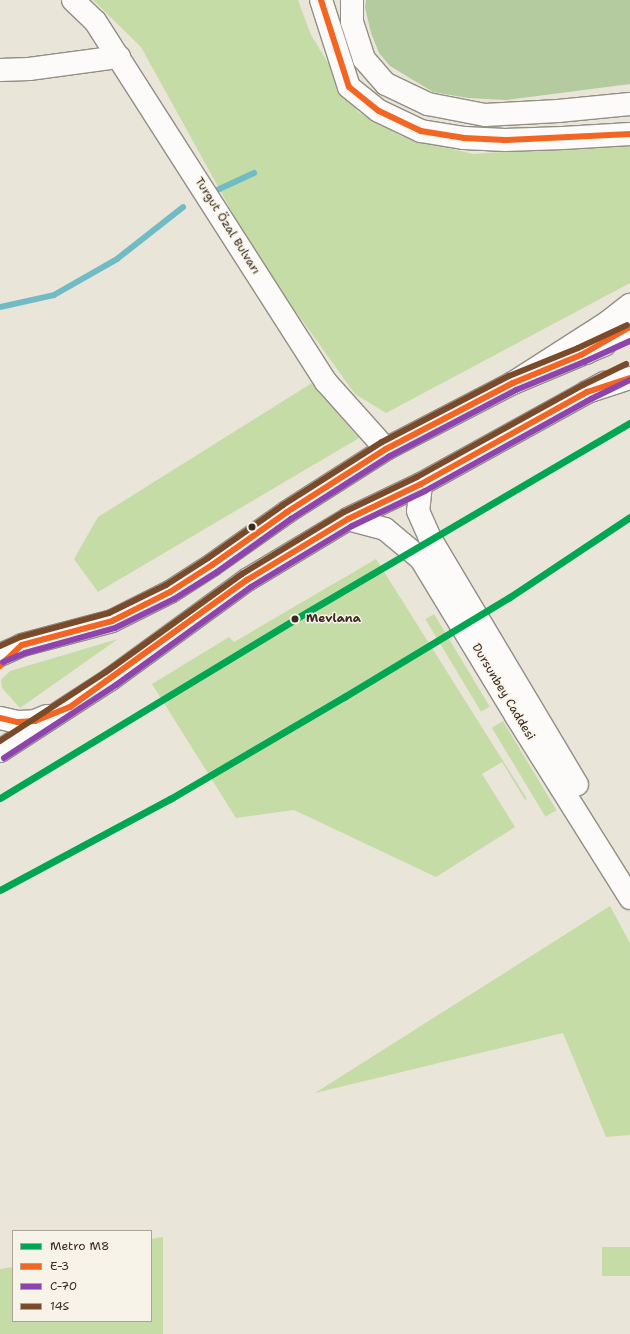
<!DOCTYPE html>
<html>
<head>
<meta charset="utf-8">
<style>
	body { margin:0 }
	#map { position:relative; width:630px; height:1334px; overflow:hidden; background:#e9e5d8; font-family:"Shantell Sans",sans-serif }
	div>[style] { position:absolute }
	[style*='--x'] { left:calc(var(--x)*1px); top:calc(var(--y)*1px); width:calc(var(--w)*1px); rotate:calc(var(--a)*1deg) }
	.green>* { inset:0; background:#c6dca7; transform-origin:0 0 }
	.forest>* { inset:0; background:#b3cb9e }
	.stream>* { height:6px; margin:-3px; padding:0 3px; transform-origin:3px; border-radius:3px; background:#71bcc4 }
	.roads { filter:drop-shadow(1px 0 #938e86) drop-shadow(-1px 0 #938e86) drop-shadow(0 1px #938e86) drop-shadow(0 -1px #938e86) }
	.minor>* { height:22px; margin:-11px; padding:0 11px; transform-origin:11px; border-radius:11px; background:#fcfbf9 }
	.major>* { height:22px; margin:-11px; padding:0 11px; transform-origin:11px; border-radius:11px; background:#fcfbf9 }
	.highway>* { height:22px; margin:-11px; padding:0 11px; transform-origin:11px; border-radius:11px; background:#fcfbf9 }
	.bus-1>* { height:6px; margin:-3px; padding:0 3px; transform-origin:3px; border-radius:3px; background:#f26522 }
	.bus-2>* { height:6px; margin:-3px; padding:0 3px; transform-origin:3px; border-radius:3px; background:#8e44ad }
	.bus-3>* { height:6px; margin:-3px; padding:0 3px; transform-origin:3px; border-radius:3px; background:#7a4b2a }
	.metro-1>* { height:7px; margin:-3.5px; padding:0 3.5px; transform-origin:3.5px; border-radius:3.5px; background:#00a651 }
	.dots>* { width:11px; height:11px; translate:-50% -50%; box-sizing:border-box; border:2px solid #f7f3e8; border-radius:50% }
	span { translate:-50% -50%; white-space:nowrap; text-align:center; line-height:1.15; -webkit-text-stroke:3px #f7f3e8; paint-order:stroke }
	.street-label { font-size:12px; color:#3b2a1e }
	.stop-label { font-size:12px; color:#3b2a1e; font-weight:700 }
	.left { translate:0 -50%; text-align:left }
	.legend { position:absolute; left:12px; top:1230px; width:140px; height:92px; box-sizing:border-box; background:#f7f3e8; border:1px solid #aca397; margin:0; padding:5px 7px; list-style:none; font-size:12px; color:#3b2a1e }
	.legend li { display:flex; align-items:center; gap:8px; height:20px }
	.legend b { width:20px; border:1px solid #aca397 }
</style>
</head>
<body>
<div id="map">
	<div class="green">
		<i style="clip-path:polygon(93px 0,298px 0,311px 35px,358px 112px,401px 136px,473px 154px,596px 146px,630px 146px,630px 283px,386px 413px,355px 394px,258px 259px,141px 47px)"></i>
		<i style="clip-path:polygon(312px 383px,359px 438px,98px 592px,74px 559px,98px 517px)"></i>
		<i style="clip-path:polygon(376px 559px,527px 799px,525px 800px,502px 762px,482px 774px,515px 827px,436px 877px,294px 810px,236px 818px,152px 684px,229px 637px,234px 642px)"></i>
		<i style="left:434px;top:614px;width:108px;height:10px;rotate:59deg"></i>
		<i style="clip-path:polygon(118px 639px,20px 708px,2px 688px,1px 680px,10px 671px)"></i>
		<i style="left:503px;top:721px;width:104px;height:13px;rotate:59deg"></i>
		<i style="clip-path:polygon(610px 906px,630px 943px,630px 1135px,606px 1137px,563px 1033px,315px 1093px)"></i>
		<i style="clip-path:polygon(163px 1237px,163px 1334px,0 1334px,0 1269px,13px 1267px,13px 1321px,151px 1321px,151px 1239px)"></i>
		<i style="left:602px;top:1247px;width:28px;height:29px"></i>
	</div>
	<div class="forest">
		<i style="clip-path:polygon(366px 0,630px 0,630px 84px,506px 100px,468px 98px,433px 92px,390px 66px,379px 53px,371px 33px,365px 7px)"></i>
	</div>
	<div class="stream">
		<i style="--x:215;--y:191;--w:43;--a:-24.8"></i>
		<i style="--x:0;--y:307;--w:55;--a:-12.5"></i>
		<i style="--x:54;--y:295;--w:73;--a:-29.7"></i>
		<i style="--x:117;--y:259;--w:84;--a:-38.2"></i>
	</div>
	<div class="roads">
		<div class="minor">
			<i style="--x:0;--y:70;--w:29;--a:-2"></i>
			<i style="--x:29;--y:69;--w:91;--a:-7.6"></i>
		</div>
		<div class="major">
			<i style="--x:73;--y:0;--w:30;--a:44"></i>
			<i style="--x:95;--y:21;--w:429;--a:57.4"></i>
			<i style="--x:326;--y:382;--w:90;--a:48.2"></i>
			<i style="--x:421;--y:484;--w:27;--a:96"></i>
			<i style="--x:418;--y:511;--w:30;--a:66"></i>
			<i style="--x:430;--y:538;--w:287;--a:59.2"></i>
			<i style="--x:348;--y:519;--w:38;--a:15"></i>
			<i style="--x:385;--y:529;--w:47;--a:39.8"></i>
			<i style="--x:421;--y:559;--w:184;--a:58.8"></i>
			<i style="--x:516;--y:716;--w:215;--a:57.9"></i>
			<i style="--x:0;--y:655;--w:24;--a:-24"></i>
			<i style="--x:22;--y:645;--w:93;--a:-14.9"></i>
			<i style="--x:112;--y:621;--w:65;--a:-26.6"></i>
			<i style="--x:170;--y:592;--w:50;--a:-32.7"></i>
			<i style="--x:212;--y:565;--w:92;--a:-35.2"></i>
			<i style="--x:287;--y:512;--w:117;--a:-32.5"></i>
			<i style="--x:386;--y:449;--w:143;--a:-27.5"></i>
			<i style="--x:513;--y:383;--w:99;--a:-22.7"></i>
			<i style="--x:0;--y:718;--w:18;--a:13"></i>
			<i style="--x:18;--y:722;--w:17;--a:-3"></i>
			<i style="--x:35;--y:721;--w:13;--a:-23"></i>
			<i style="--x:0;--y:751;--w:132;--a:-33"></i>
			<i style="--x:111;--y:679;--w:168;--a:-36.1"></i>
			<i style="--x:247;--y:580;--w:118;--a:-31.1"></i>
			<i style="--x:348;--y:519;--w:81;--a:-25.6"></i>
			<i style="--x:421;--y:484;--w:209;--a:-28.9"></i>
		</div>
		<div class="highway">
			<i style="--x:321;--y:0;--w:91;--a:72.2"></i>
			<i style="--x:349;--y:87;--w:38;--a:39"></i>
			<i style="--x:379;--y:111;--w:47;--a:25.5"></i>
			<i style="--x:421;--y:131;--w:44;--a:9.2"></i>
			<i style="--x:464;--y:138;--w:41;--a:2.8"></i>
			<i style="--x:505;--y:140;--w:58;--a:-2"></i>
			<i style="--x:563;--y:138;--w:67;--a:-3.4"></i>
			<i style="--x:352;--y:0;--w:22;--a:90"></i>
			<i style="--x:352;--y:22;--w:39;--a:72"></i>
			<i style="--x:364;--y:59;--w:33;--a:49"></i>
			<i style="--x:386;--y:84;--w:47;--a:25.5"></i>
			<i style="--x:428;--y:104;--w:58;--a:10.9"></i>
			<i style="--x:485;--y:115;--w:73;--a:-3.1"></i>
			<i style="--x:558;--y:111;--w:72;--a:-5.6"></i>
			<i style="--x:586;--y:353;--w:51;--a:-30.6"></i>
			<i style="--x:513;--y:383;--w:113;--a:-32.7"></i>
			<i style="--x:608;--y:322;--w:28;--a:-38"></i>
			<i style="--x:587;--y:392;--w:45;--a:-18"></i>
		</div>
	</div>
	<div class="bus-1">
		<i style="--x:321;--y:0;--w:91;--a:72.2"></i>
		<i style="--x:349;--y:87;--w:38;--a:39"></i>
		<i style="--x:379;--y:111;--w:47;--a:25.5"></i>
		<i style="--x:421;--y:131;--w:44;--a:9.2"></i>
		<i style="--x:464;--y:138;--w:41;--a:2.8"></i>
		<i style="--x:505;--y:140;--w:125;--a:-2.7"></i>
		<i style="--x:0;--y:666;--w:30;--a:-44"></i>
		<i style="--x:22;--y:645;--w:93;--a:-14.9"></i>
		<i style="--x:112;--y:621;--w:65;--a:-26.6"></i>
		<i style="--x:170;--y:592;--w:50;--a:-32.7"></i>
		<i style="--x:212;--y:565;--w:92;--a:-35.2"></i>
		<i style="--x:287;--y:512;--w:117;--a:-32.5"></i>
		<i style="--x:386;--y:449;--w:143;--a:-27.5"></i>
		<i style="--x:513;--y:383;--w:74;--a:-22.4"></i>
		<i style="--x:581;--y:355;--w:56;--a:-29.7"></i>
		<i style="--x:0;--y:718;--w:18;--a:13"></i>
		<i style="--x:18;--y:722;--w:17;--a:-3"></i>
		<i style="--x:35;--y:721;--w:38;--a:-22"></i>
		<i style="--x:70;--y:707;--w:218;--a:-35.7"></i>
		<i style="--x:247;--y:580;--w:118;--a:-31.1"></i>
		<i style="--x:348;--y:519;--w:81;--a:-25.6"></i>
		<i style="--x:421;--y:484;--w:190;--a:-29"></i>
		<i style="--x:587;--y:392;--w:45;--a:-18"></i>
	</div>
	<div class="bus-2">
		<i style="--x:3;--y:662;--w:24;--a:-22"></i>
		<i style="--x:25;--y:653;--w:93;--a:-15.5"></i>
		<i style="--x:115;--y:628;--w:66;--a:-26.2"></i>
		<i style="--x:174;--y:599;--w:51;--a:-32.1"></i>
		<i style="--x:217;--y:572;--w:91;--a:-35.6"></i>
		<i style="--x:291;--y:519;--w:117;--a:-32.5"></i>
		<i style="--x:390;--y:456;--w:142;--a:-27.6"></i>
		<i style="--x:516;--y:390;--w:74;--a:-22.4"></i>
		<i style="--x:584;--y:362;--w:51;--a:-24.5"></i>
		<i style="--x:4;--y:758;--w:134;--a:-33.1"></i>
		<i style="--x:116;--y:685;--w:167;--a:-36"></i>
		<i style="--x:251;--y:587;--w:118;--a:-31.1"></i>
		<i style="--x:352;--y:526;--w:81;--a:-25.6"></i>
		<i style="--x:425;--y:491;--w:190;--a:-29"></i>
		<i style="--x:591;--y:399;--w:43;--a:-26"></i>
	</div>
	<div class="bus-3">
		<i style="--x:0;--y:646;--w:22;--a:-24"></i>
		<i style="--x:20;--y:637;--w:92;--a:-15.1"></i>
		<i style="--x:109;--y:613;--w:64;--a:-26.2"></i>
		<i style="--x:166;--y:585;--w:50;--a:-32.7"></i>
		<i style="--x:208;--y:558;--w:92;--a:-35.2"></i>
		<i style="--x:283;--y:505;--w:117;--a:-32.5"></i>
		<i style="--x:382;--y:442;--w:143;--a:-27.5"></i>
		<i style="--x:509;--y:376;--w:74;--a:-22.1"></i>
		<i style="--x:578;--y:348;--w:54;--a:-25.1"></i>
		<i style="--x:0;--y:741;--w:126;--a:-33.1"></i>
		<i style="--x:106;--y:672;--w:168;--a:-35.8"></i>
		<i style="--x:242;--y:574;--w:119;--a:-31.3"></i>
		<i style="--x:344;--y:512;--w:81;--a:-25.6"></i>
		<i style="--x:417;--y:477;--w:190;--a:-29"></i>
		<i style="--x:583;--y:385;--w:48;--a:-26"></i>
	</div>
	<div class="metro-1">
		<i style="--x:0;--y:798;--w:347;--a:-31.2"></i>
		<i style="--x:297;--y:618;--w:386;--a:-30.4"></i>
		<i style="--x:0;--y:890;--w:193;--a:-28.2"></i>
		<i style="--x:170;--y:799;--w:202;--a:-30.4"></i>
		<i style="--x:344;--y:697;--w:194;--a:-31.1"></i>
		<i style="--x:510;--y:597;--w:144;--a:-33.7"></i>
	</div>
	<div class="dots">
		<i style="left:252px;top:527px;background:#3b2a1e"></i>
		<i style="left:295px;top:619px;background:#3b2a1e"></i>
	</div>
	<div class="street-label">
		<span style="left:227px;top:226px;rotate:58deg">Turgut Özal Bulvarı</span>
		<span style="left:503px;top:692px;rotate:59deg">Dursunbey Caddesi</span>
	</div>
	<div class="stop-label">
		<span class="left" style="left:306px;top:619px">Mevlana</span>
	</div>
	<ul class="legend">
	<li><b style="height:5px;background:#00a651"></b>Metro M8</li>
	<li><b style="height:5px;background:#f26522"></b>E-3</li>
	<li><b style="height:5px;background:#8e44ad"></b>C-70</li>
	<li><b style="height:5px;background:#7a4b2a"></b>14S</li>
	</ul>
</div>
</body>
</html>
